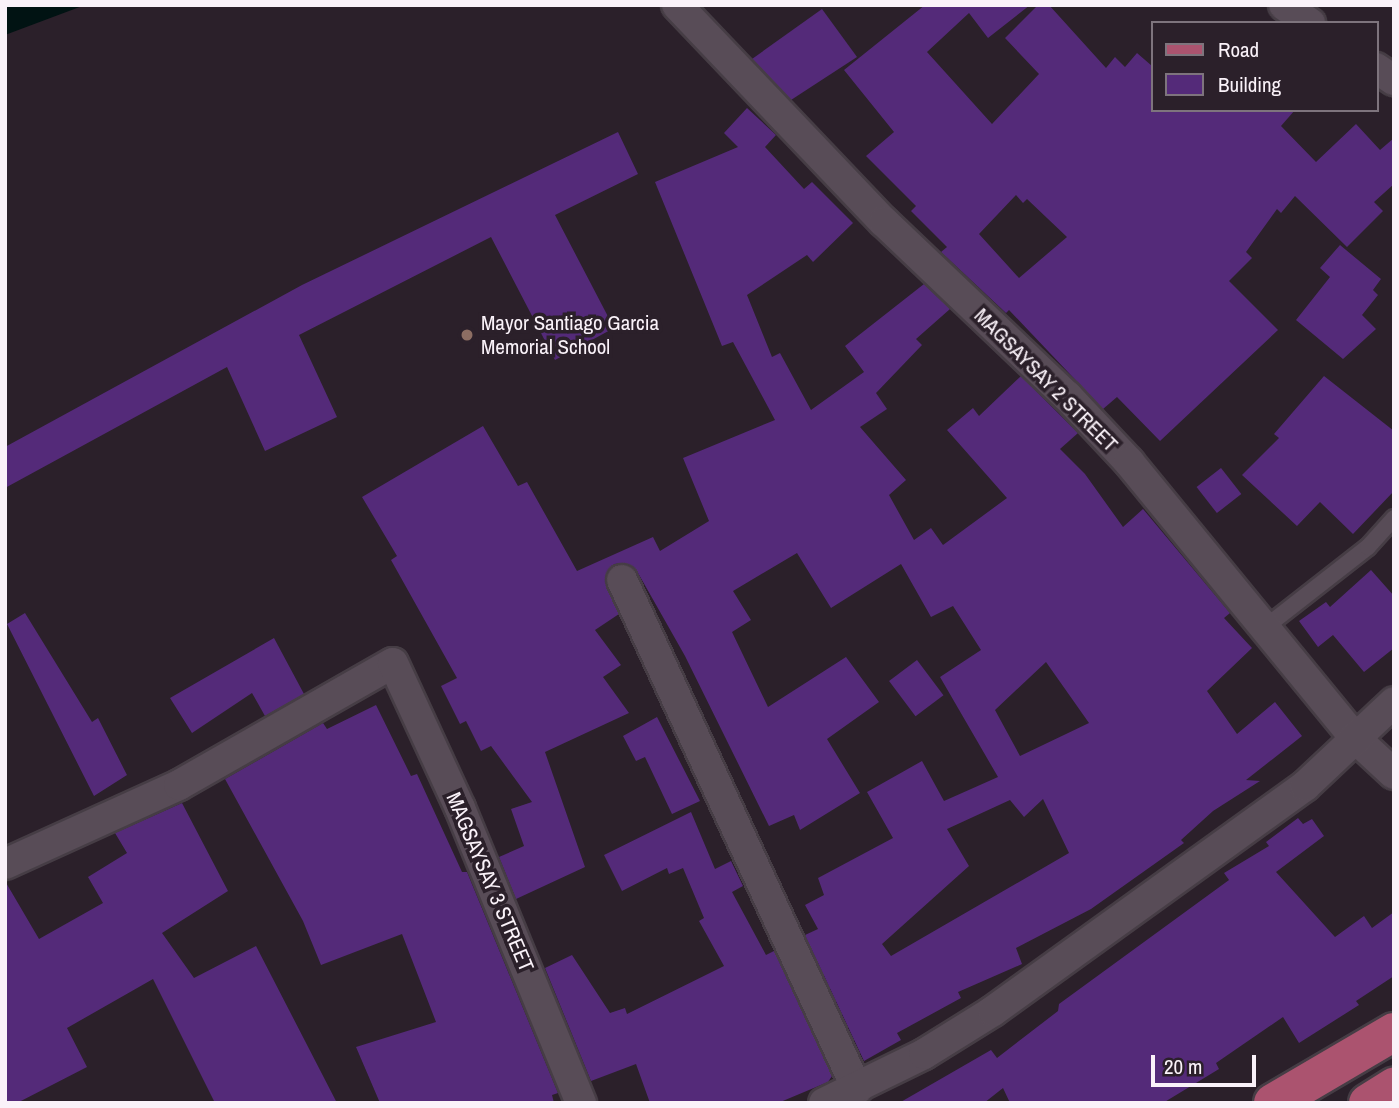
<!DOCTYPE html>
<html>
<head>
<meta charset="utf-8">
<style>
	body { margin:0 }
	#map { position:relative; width:1399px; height:1108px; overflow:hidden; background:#2b202a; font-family:"Archivo Narrow",sans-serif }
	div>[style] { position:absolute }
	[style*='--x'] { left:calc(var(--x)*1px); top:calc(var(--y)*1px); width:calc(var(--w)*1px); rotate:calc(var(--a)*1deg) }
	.water>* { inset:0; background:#011313 }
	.building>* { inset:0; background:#542a79; transform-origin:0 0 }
	.roads { filter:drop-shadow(2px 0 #463d45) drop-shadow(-2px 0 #463d45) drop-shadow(0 2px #463d45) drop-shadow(0 -2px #463d45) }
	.lane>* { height:16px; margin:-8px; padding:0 8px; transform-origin:8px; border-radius:8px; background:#584c57 }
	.street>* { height:30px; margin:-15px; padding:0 15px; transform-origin:15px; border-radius:15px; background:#584c57 }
	.primary>* { height:38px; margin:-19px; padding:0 19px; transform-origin:19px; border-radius:19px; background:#ab536f }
	.dots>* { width:19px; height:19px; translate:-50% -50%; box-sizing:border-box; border:4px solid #2b202a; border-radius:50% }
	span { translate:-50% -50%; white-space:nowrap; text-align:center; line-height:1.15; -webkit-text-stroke:7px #2b202a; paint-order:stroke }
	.poi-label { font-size:21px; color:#faf2f9 }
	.left { translate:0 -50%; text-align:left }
	.street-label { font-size:21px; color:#faf2f9 }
	.frame { position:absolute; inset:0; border:7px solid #faf2f9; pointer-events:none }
	.legend { position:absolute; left:1151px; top:21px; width:228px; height:91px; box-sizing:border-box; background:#2b202a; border:2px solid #7e747d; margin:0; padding:9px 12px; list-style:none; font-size:21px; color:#faf2f9 }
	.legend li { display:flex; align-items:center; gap:14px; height:35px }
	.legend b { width:35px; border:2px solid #7e747d }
	.scale { position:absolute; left:1151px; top:1055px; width:105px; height:32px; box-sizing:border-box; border:4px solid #faf2f9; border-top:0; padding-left:9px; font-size:21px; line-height:24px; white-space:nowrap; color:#faf2f9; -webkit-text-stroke:5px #2b202a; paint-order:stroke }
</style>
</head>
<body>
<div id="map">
	<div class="water">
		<i style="clip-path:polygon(5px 5px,85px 5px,5px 35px)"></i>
	</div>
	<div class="building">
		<i style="clip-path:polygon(evenodd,925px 5px,1030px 5px,988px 38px,969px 13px,927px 52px,992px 124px,1039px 74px,1005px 38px,1038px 5px,1049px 5px,1106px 68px,1115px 57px,1125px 67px,1137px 53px,1152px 66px,1152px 110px,1295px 110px,1281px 126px,1316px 162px,1356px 124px,1380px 150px,1394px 138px,1394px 184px,1374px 202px,1383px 211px,1347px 247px,1295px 196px,1281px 213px,1277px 209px,1246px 252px,1252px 258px,1229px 281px,1278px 330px,1160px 441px,1117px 397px,1103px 409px,1009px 310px,1006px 313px,941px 252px,947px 247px,911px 211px,916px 206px,866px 156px,894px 132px,844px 70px,925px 5px,1016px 195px,1023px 203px,1027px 199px,1067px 237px,1019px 278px,979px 234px,1016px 195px)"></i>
		<i style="clip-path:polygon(822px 9px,857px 57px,791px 100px,752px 59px)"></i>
		<i style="clip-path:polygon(evenodd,747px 108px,776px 135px,765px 147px,804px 189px,812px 182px,853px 223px,813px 262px,807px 255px,747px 295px,772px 357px,780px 353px,811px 410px,864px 372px,845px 346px,924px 284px,950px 309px,916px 339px,922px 345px,876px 393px,887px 409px,860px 427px,906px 480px,889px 495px,914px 540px,931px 528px,943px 545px,1007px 498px,947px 430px,973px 408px,979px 416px,1021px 376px,1078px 433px,1060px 449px,1085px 474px,1123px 527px,1143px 509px,1230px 613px,1224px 618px,1252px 648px,1207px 691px,1237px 734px,1275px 702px,1302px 736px,1246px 780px,1260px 781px,1213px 811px,1181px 840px,1184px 843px,1091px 909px,1016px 948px,1022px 964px,958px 992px,961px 998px,897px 1033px,901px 1040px,864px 1061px,805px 935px,818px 929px,805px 905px,824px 895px,818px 878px,893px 838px,867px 792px,922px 761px,944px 801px,998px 777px,940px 677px,981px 650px,953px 606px,931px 617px,901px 564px,831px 608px,797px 553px,733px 591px,751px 620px,732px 632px,768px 707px,846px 657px,879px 702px,827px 739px,860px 793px,800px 830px,794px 815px,769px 826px,685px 656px,638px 573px,624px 563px,614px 564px,605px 579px,619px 614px,595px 630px,621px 665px,603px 677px,629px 713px,545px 752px,585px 867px,516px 899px,499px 857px,524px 846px,511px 809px,532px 802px,491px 746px,481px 751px,466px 721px,460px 724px,441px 686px,457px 678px,391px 560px,397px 556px,362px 497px,483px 426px,518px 486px,527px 482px,577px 571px,653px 537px,660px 551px,709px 521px,683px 458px,775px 420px,733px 342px,722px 346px,655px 182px,738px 147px,724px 133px,747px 108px,1046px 662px,1089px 723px,1020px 756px,995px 710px,1046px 662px,747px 108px,1043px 799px,1069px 853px,891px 956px,882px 944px,969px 866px,947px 829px,1010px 800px,1024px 817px,1043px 799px)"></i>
		<i style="clip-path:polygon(618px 132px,638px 174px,555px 215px,614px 328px,555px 360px,491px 237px,299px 335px,337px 417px,265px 451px,227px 367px,5px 488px,5px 447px,302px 285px)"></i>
		<i style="clip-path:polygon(1340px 245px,1381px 279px,1373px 290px,1378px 295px,1362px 315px,1376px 329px,1343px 359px,1296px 320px,1330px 277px,1320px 268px)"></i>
		<i style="clip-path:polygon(1324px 376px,1394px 431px,1394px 491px,1353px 534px,1320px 502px,1297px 526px,1242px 475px,1279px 438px,1274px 434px)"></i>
		<i style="left:1221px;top:468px;width:33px;height:31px;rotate:52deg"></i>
		<i style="clip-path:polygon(1371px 570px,1394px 596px,1394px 648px,1364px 672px,1333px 635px,1318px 647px,1299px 621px,1326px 602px,1330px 607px)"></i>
		<i style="clip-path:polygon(25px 613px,92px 722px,98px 718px,127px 775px,94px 796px,7px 624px)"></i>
		<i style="clip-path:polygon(274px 638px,304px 694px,265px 716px,252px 693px,192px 733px,170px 698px)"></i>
		<i style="left:917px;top:660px;width:44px;height:35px;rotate:53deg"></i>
		<i style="clip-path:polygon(376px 705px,411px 776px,417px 774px,462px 872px,467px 872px,558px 1093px,552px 1095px,554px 1103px,380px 1103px,356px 1047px,436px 1022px,402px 934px,321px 965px,303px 921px,225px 779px,323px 723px,327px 729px)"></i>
		<i style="clip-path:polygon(657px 717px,700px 801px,672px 814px,645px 757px,636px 761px,623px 736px)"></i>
		<i style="clip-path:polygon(182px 803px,228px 891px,162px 933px,194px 978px,256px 946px,337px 1103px,215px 1103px,153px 979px,67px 1028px,87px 1067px,17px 1103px,5px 1103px,5px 881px,39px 939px,103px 903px,88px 877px,127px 853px,115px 833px)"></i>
		<i style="clip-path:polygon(691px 812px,715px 869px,731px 861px,743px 886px,732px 892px,766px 955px,774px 951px,832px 1076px,828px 1082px,778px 1103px,650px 1103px,636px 1064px,591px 1081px,545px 968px,572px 955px,610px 1013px,625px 1008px,627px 1014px,724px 966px,699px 921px,704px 918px,683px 868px,669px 874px,667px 868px,622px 891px,604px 855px)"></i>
		<i style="clip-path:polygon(1298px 818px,1303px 824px,1312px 819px,1324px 836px,1276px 872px,1335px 937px,1364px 916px,1372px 928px,1394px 912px,1394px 976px,1356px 1001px,1359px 1005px,1299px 1043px,1283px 1017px,1216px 1063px,1219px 1069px,1163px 1103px,1010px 1103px,1003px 1088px,984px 1103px,899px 1103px,991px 1050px,997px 1058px,1058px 1011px,1059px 1004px,1229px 880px,1224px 873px,1269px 846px,1266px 842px)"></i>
	</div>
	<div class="roads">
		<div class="lane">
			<i style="--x:1263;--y:629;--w:133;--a:-38"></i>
			<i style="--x:1368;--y:547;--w:39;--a:-48"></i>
		</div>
		<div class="street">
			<i style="--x:677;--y:5;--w:300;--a:46.4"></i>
			<i style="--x:884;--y:222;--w:253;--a:43.6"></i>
			<i style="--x:1067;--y:396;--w:91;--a:46.8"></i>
			<i style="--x:1129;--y:462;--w:357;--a:50.7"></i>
			<i style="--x:1355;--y:738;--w:53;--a:42.7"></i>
			<i style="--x:1284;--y:5;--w:32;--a:35"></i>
			<i style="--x:1376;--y:68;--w:22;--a:34"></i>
			<i style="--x:622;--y:580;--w:561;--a:65.22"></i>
			<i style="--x:5;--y:864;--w:191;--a:-24.4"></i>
			<i style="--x:179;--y:785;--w:246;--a:-29.7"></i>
			<i style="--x:393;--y:663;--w:160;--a:65.2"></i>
			<i style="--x:460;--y:808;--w:319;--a:67.7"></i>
			<i style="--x:824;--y:1103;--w:111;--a:-26.1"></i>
			<i style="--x:924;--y:1054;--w:81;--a:-31.9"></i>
			<i style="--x:993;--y:1011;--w:385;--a:-35.8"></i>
			<i style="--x:1305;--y:786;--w:122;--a:-43.3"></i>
		</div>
		<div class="primary">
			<i style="--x:1273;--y:1103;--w:140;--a:-30.4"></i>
			<i style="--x:1368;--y:1103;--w:31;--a:-32"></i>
		</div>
	</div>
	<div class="dots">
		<i style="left:467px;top:335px;background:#8d6e63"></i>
	</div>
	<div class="poi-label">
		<span class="left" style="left:481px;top:335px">Mayor Santiago Garcia<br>Memorial School</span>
	</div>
	<div class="street-label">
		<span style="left:1046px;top:380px;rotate:45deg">MAGSAYSAY 2 STREET</span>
		<span style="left:490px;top:882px;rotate:67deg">MAGSAYSAY 3 STREET</span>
	</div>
	<div class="frame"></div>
	<ul class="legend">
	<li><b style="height:9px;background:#ab536f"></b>Road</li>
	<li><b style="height:19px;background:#542a79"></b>Building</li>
	</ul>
	<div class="scale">20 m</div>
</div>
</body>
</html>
